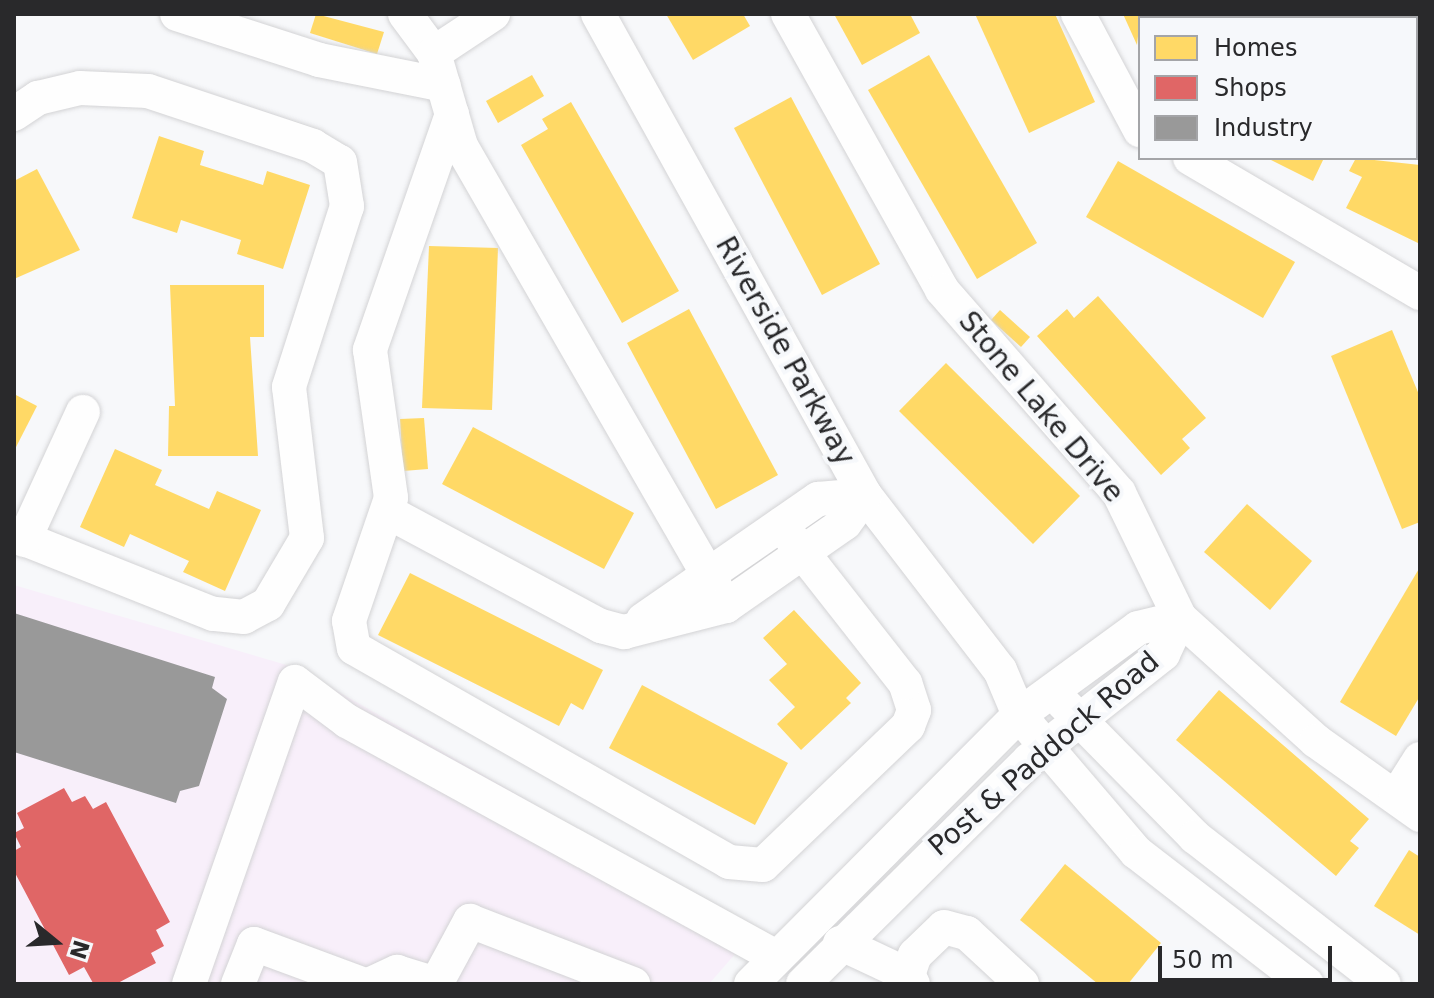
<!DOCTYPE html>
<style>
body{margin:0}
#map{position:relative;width:1434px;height:998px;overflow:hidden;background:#f7f8fa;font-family:"DejaVu Sans",sans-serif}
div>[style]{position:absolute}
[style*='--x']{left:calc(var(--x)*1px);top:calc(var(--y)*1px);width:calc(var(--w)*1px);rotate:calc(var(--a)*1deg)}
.commercial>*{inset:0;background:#f8effa}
.homes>*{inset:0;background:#ffd966}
.shops>*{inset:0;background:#e06666}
.industry>*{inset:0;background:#999}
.roads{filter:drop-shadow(0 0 2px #d3d3d5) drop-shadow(0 0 2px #d3d3d5)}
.minor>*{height:34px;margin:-17px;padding:0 17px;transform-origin:17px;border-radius:17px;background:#fefefe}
span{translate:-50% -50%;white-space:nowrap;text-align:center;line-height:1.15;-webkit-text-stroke:8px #f6f8fb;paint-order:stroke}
.street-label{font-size:28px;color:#29292b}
.frame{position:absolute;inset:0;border:16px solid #29292b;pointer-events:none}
.legend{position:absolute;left:1138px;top:16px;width:280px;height:144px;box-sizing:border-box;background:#f6f8fb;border:2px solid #a4a5a8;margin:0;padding:10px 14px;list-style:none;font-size:24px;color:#29292b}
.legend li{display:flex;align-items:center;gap:16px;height:40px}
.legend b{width:40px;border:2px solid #a4a5a8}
.north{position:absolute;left:16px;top:902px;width:80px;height:80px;-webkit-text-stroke:6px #f6f8fb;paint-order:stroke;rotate:108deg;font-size:22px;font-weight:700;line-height:32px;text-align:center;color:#29292b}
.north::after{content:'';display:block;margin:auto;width:28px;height:36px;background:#29292b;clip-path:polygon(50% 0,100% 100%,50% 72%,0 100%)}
.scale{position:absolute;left:1158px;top:946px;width:174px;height:36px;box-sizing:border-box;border:4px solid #29292b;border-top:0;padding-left:10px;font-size:24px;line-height:28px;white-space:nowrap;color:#29292b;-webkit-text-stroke:6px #f6f8fb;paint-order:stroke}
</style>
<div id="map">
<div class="commercial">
<i style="clip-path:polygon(14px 585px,297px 668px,755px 931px,709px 984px,14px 984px)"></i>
</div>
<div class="homes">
<i style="clip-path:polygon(316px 14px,384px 32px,377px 54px,310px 33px)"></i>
<i style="clip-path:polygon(666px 14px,743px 14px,750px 26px,693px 60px)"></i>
<i style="clip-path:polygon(834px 14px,910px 14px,920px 33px,862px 65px)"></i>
<i style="clip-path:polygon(975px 14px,1055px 14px,1095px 102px,1029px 133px)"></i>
<i style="clip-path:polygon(1123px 14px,1175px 14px,1177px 18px,1140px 18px,1137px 45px)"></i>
<i style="clip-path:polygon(929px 55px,1037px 243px,977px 279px,868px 90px)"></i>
<i style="clip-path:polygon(532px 75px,544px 96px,498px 123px,486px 101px)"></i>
<i style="clip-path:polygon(791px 97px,880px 264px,822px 295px,734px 128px)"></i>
<i style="clip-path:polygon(571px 102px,679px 291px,622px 323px,521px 145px,548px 129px,542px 119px)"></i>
<i style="clip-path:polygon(159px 136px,204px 151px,200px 165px,263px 185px,267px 171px,310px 185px,283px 269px,237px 254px,241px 240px,181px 220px,177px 233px,132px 218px)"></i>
<i style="clip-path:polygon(1267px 158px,1324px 158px,1313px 181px)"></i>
<i style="clip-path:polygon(1356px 158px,1420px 165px,1420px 244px,1346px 208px,1362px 177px,1349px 171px)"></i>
<i style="clip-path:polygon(1118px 161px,1295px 262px,1263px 318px,1086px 217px)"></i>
<i style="clip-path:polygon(37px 169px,80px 250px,14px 279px,14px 181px)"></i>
<i style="clip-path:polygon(429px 246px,498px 248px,492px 410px,422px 408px)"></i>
<i style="clip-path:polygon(170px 285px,264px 285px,264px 337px,250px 337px,258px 456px,168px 456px,169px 406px,175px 406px)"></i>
<i style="clip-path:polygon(1098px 296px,1206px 418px,1182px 439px,1190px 448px,1161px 475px,1037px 336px,1067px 309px,1074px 318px)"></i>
<i style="clip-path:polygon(689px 309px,778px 475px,716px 509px,627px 343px)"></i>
<i style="clip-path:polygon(1000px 310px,1030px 337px,1021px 347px,991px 320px)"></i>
<i style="clip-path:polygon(1392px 330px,1420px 397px,1420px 522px,1402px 529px,1331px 356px)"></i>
<i style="clip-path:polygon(946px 363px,1080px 496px,1033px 544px,899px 411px)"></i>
<i style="clip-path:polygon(14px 394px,37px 406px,14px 451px)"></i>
<i style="clip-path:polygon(424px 418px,428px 469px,403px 471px,400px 419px)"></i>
<i style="clip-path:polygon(473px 427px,634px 513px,604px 569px,442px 484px)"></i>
<i style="clip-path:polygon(115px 449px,162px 470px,155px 485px,209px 509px,217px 491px,261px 510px,225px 591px,183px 572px,189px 561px,130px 534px,124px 547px,80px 527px)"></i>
<i style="clip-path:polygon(1247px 504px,1312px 561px,1270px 610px,1204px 552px)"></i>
<i style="clip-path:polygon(1420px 567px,1420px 696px,1396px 736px,1340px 702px)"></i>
<i style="clip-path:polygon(410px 573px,603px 670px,583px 710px,571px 703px,559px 726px,378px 635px)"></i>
<i style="clip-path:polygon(794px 610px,861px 683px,846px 698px,851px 703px,801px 750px,777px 724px,795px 707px,769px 680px,787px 664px,763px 638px)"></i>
<i style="clip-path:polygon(642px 685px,788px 763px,755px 825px,609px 748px)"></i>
<i style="clip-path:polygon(1219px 690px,1369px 819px,1350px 841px,1359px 848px,1336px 876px,1176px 740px)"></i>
<i style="clip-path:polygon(1409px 850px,1420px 857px,1420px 935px,1374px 906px)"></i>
<i style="clip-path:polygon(1065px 864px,1161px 943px,1128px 984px,1098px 984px,1020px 920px)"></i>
</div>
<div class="shops">
<i style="clip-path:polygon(64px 788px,72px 802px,85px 796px,93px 809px,106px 802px,170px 922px,156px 930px,164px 946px,151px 953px,156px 963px,116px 984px,93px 983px,84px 967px,69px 975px,14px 871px,14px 851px,21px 847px,14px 833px,24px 828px,17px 813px)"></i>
</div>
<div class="industry">
<i style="clip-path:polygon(14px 613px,215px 677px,212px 688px,227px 699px,199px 786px,180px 791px,176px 803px,14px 752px)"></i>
</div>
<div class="roads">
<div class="minor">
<i style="--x:177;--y:14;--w:149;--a:17.9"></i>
<i style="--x:319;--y:60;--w:127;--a:11.3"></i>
<i style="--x:405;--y:14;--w:49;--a:53.4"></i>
<i style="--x:434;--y:53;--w:97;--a:73.8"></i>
<i style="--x:461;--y:146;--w:531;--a:60.05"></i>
<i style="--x:598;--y:14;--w:550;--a:60.97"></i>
<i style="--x:865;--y:495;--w:221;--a:52.4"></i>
<i style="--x:1000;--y:670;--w:49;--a:67.1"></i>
<i style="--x:1019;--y:715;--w:180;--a:49.5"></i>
<i style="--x:1136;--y:852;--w:216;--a:37.7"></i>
<i style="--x:788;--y:14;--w:316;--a:60.8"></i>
<i style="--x:942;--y:290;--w:269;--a:48.9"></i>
<i style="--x:1119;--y:493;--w:139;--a:64"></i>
<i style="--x:1180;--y:618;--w:183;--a:42.1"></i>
<i style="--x:1316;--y:741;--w:128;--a:35.4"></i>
<i style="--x:1078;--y:14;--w:132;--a:61.9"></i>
<i style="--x:434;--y:53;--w:71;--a:-33.5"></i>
<i style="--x:14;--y:114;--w:29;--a:-34"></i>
<i style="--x:38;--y:98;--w:43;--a:-13.4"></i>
<i style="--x:80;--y:88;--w:68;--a:2.5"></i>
<i style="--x:148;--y:91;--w:174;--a:18.4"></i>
<i style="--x:313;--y:146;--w:31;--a:31"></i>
<i style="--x:340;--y:162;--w:45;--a:81"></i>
<i style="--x:347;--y:206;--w:190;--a:107.8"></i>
<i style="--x:289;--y:387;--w:152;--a:83.2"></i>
<i style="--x:307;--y:538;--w:77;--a:120.6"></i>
<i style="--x:268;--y:604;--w:27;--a:152"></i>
<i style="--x:244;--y:617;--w:31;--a:-174"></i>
<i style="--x:213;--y:614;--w:214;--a:-158.3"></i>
<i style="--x:452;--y:114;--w:250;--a:109.2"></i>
<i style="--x:370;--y:350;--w:149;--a:81.9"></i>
<i style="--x:391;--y:498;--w:130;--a:108.9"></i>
<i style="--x:349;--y:621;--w:27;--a:80"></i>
<i style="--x:354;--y:648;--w:432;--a:29.7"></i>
<i style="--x:729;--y:862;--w:34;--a:5"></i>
<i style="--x:763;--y:865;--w:201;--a:-43.8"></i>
<i style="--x:908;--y:726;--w:17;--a:-69"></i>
<i style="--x:914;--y:710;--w:28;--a:-108"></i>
<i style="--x:905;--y:683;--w:201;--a:-128.1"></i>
<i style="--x:1190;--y:158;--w:267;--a:30.4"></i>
<i style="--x:388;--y:512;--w:242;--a:28.2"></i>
<i style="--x:601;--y:626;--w:24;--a:15"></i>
<i style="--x:624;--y:632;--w:105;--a:-14.3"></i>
<i style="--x:726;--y:606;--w:145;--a:-34.9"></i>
<i style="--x:845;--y:523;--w:34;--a:-54"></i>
<i style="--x:24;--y:540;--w:141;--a:-65.3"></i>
<i style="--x:643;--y:620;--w:213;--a:-34.7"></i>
<i style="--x:818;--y:499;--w:47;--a:-4.9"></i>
<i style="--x:1063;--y:703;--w:188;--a:45.4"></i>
<i style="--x:1195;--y:837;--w:239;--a:37.9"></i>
<i style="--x:1396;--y:797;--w:45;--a:-57.7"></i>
<i style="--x:840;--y:943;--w:75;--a:25.2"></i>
<i style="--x:908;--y:975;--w:10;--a:61"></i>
<i style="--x:908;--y:975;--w:21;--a:-71"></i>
<i style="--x:915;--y:955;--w:40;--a:-44"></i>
<i style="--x:944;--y:927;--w:24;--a:15"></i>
<i style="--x:967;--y:933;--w:75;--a:42.8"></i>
<i style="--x:189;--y:984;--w:320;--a:-70.7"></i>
<i style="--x:295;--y:682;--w:65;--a:36.9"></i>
<i style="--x:347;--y:721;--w:488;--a:28.8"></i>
<i style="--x:238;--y:984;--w:43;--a:-68.2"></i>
<i style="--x:254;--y:944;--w:115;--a:20.3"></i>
<i style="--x:371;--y:984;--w:29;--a:-25"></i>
<i style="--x:397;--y:972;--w:41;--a:17.1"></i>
<i style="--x:436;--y:984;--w:72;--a:-61.6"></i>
<i style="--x:470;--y:921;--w:175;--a:21.1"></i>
<i style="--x:751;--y:984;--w:380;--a:-45.1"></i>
<i style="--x:1019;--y:715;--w:147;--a:-36.2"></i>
<i style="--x:1138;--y:628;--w:43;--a:-13.4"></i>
<i style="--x:803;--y:984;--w:318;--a:-44.7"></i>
<i style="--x:1029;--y:760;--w:171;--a:-38.3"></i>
<i style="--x:1163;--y:654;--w:40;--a:-65"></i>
</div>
</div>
<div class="street-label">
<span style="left:785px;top:351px;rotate:61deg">Riverside Parkway</span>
<span style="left:1041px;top:407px;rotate:50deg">Stone Lake Drive</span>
<span style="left:1044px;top:754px;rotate:-41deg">Post &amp; Paddock Road</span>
</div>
<div class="frame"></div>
<ul class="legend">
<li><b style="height:22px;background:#ffd966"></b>Homes</li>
<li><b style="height:22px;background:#e06666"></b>Shops</li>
<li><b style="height:22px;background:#999"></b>Industry</li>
</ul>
<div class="north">N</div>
<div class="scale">50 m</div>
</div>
